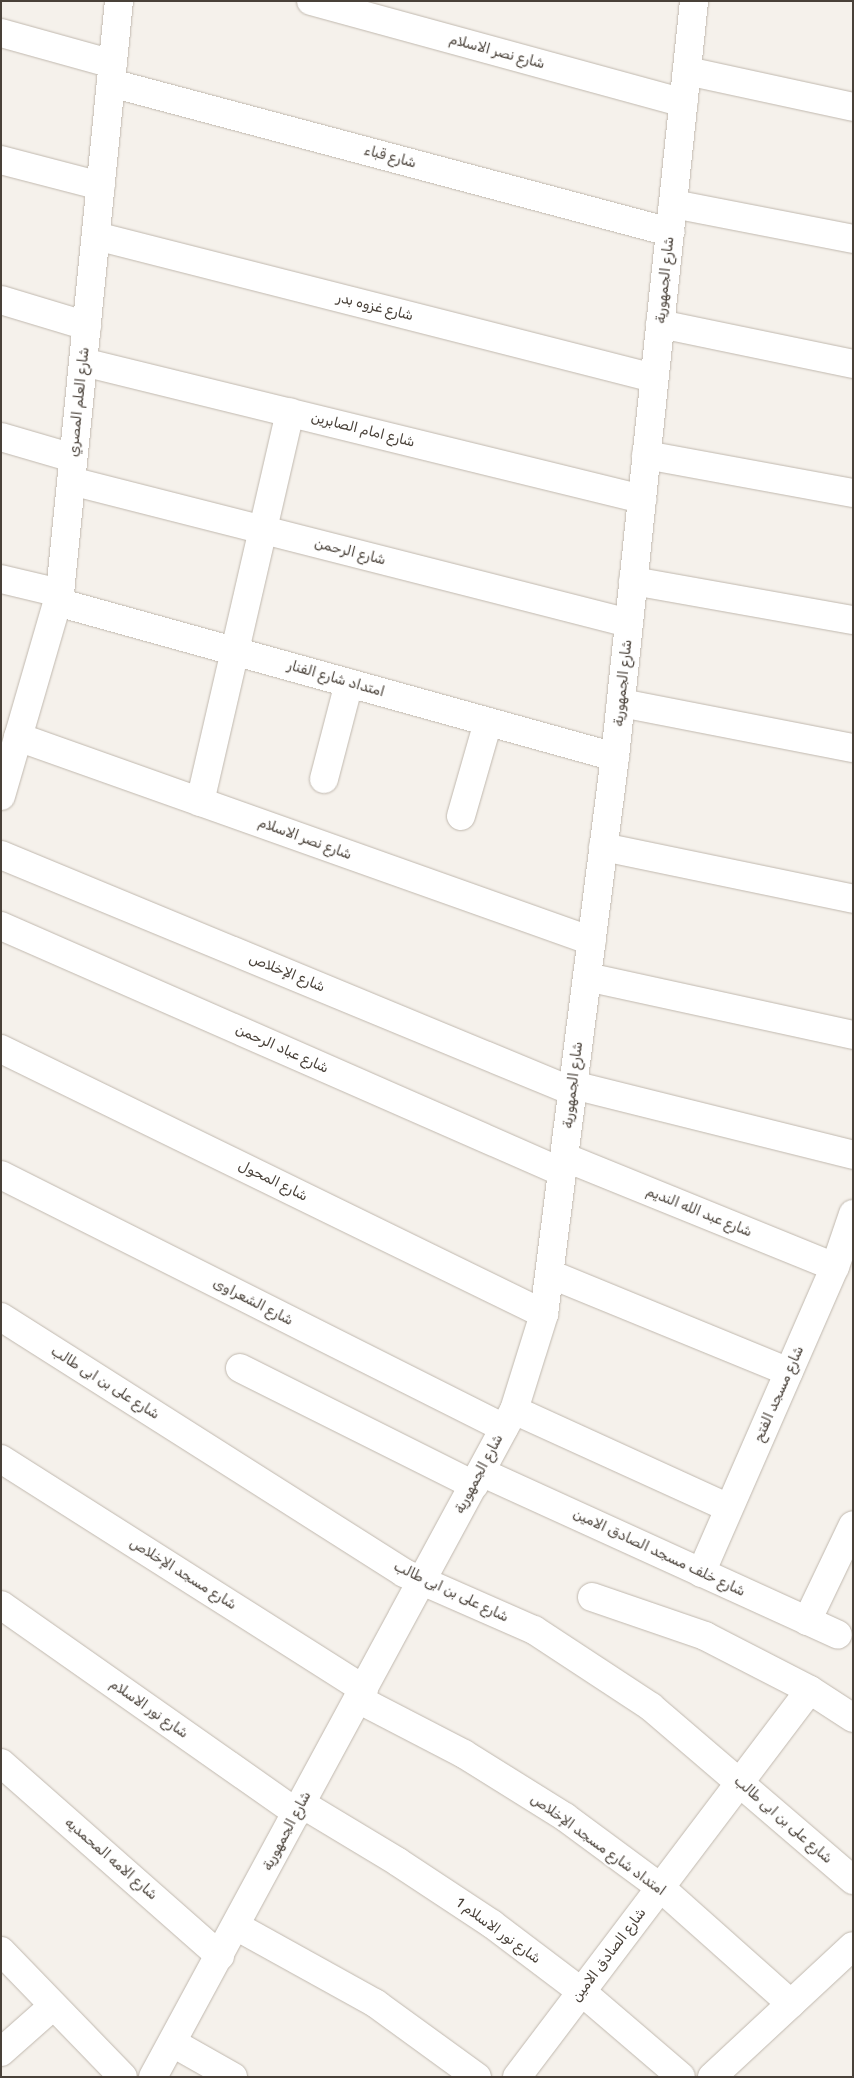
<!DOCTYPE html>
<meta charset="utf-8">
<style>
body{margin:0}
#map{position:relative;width:854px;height:2078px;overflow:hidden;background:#f5f1eb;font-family:Rubik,Vazirmatn,sans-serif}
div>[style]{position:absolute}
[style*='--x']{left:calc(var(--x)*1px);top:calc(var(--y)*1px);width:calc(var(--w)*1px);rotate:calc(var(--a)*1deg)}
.roads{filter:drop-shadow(0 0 1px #c0b8ae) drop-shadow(0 0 1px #c0b8ae)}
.street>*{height:28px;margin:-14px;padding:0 14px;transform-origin:14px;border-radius:14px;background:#fff}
span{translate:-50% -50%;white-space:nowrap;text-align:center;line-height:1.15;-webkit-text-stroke:4.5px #fff;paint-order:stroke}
.street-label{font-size:14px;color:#494139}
.frame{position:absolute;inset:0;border:2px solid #494139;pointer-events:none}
</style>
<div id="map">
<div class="roads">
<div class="street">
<i style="--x:311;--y:1;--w:386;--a:15.3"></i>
<i style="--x:1;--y:33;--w:116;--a:15.5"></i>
<i style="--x:687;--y:71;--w:170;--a:12.2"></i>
<i style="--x:111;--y:83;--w:579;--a:14.93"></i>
<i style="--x:1;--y:160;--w:103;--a:14.6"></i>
<i style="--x:673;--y:204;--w:183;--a:11"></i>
<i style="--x:96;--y:236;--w:576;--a:14.28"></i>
<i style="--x:1;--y:300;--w:90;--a:16.8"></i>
<i style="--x:660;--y:324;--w:197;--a:11.7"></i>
<i style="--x:83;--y:362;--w:576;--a:13.77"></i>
<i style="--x:1;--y:437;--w:75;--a:16.3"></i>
<i style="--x:646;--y:455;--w:210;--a:10.4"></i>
<i style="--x:71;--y:481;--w:576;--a:14.28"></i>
<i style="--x:1;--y:579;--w:61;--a:13.3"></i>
<i style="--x:633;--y:581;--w:223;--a:10.1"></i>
<i style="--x:57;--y:602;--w:579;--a:15.52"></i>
<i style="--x:621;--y:703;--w:236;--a:11"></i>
<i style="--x:18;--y:737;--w:609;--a:19.57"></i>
<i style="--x:324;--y:779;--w:99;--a:-75.4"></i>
<i style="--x:1;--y:796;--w:211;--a:-73.8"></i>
<i style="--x:60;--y:593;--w:595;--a:-84.31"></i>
<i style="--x:200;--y:802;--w:400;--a:-77"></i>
<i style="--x:461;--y:816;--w:98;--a:-74"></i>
<i style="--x:603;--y:847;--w:255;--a:11.7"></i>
<i style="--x:1;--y:855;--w:618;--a:22.46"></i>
<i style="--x:1;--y:926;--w:613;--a:23.68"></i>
<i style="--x:587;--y:977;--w:272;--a:12.3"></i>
<i style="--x:1;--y:1049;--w:604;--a:26.01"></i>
<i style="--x:573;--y:1085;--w:289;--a:14"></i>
<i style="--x:564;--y:1157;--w:292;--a:22.1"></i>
<i style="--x:1;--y:1175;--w:563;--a:26.7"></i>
<i style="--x:550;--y:1274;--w:258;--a:22.3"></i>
<i style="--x:1;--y:1317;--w:477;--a:32.4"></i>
<i style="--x:404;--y:1573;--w:142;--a:23.7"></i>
<i style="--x:534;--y:1630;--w:140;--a:33.3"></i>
<i style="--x:651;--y:1707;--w:266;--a:40.6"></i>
<i style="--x:240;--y:1368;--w:262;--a:26.6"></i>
<i style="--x:514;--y:1410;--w:236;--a:24.5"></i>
<i style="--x:1;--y:1459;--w:430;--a:32.4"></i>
<i style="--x:481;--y:1472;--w:392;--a:24.5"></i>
<i style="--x:701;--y:1573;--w:334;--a:-66.4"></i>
<i style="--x:835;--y:1267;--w:56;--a:-71.2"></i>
<i style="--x:592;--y:1597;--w:120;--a:19"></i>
<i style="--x:705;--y:1636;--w:118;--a:27.2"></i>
<i style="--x:810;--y:1690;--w:51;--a:33.1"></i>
<i style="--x:1;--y:1605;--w:362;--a:35.1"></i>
<i style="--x:807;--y:1621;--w:106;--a:-64.4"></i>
<i style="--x:358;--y:1699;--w:119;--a:27.4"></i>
<i style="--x:464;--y:1754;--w:119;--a:32"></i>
<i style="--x:565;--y:1817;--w:119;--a:36.5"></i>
<i style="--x:661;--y:1888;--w:174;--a:41.7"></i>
<i style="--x:1;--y:1763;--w:292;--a:41.4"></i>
<i style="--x:302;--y:1804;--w:112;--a:31.1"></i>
<i style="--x:398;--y:1862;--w:113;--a:33.4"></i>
<i style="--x:492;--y:1924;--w:113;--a:37.1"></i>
<i style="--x:582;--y:1992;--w:130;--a:40.6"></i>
<i style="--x:236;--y:1926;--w:159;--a:29"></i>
<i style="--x:375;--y:2003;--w:126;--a:36"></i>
<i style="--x:1;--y:1951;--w:175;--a:45.9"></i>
<i style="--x:173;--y:2043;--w:69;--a:29.5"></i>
<i style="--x:1;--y:2052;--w:69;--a:-41.5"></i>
<i style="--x:153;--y:2077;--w:758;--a:-61.58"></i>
<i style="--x:514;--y:1410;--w:101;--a:-72.6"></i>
<i style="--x:544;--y:1314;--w:562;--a:-82.74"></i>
<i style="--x:615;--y:757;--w:760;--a:-84.03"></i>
<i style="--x:517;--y:2077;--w:485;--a:-52.9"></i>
<i style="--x:712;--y:2077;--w:192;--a:-42.9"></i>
</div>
</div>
<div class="street-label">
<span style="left:497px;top:52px;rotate:15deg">شارع نصر الاسلام</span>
<span style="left:390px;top:157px;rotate:15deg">شارع قباء</span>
<span style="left:665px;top:280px;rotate:-84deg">شارع الجمهورية</span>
<span style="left:375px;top:307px;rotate:14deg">شارع غزوه بدر</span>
<span style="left:79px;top:402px;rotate:-84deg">شارع العلم المصري</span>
<span style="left:363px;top:430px;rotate:14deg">شارع امام الصابرين</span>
<span style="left:350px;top:552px;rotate:14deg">شارع الرحمن</span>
<span style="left:336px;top:679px;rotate:16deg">امتداد شارع الفنار</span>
<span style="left:623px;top:683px;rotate:-84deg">شارع الجمهورية</span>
<span style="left:305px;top:839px;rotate:20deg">شارع نصر الاسلام</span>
<span style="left:287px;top:973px;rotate:22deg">شارع الإخلاص</span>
<span style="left:282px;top:1049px;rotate:24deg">شارع عباد الرحمن</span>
<span style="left:573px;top:1085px;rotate:-83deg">شارع الجمهورية</span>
<span style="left:273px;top:1181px;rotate:26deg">شارع المحول</span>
<span style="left:699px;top:1212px;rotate:22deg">شارع عبد الله النديم</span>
<span style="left:253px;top:1302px;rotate:27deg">شارع الشعراوى</span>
<span style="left:105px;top:1383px;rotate:32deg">شارع على بن ابى طالب</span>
<span style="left:779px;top:1394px;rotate:-66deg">شارع مسجد الفتح</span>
<span style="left:479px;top:1474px;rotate:-62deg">شارع الجمهورية</span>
<span style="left:659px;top:1553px;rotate:25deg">شارع خلف مسجد الصادق الامين</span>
<span style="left:183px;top:1574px;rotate:32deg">شارع مسجد الإخلاص</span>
<span style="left:451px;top:1592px;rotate:25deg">شارع على بن ابى طالب</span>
<span style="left:149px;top:1709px;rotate:35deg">شارع نور الاسلام</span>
<span style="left:783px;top:1820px;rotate:41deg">شارع على بن ابى طالب</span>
<span style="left:287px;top:1831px;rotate:-62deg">شارع الجمهورية</span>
<span style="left:598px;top:1845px;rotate:36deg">امتداد شارع مسجد الإخلاص</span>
<span style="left:111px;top:1859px;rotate:41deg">شارع الامه المحمديه</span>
<span style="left:498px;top:1931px;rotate:36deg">شارع نور الاسلام 1</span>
<span style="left:609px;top:1955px;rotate:-53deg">شارع الصادق الامين</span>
</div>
<div class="frame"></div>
</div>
